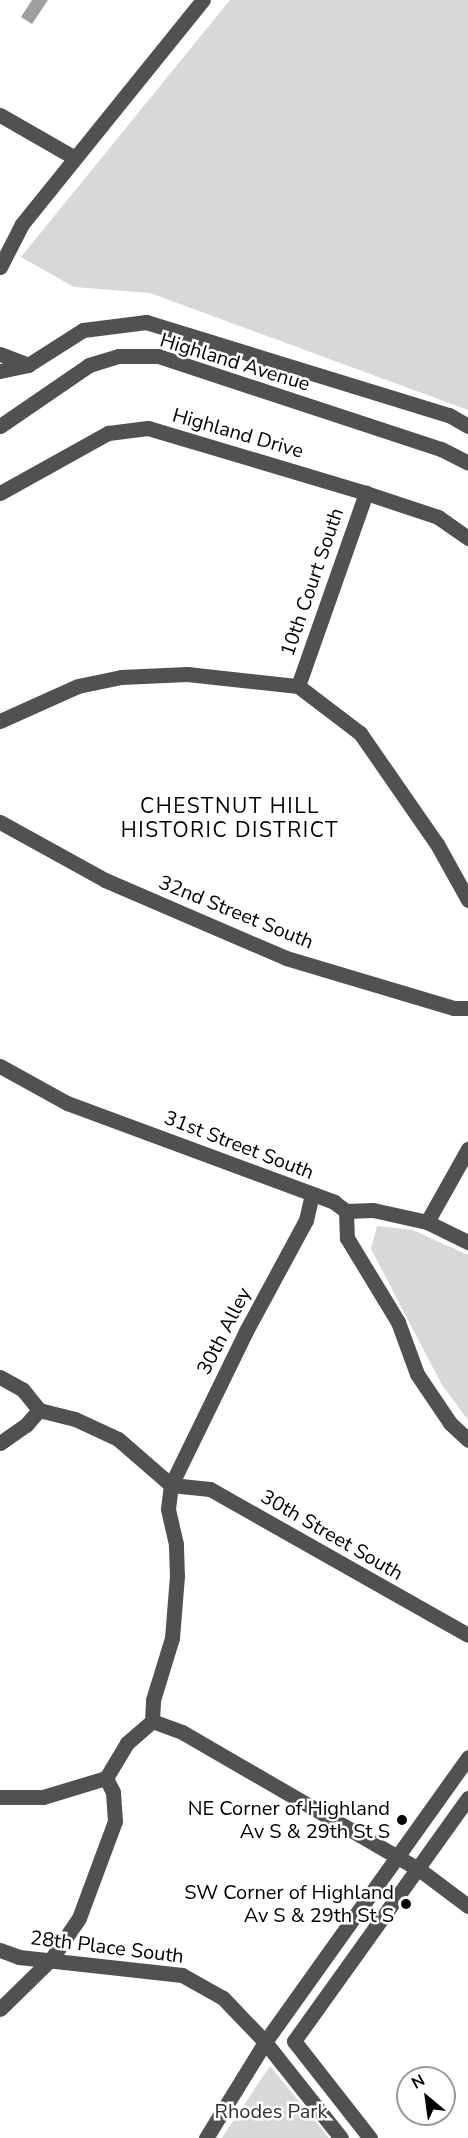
<!DOCTYPE html>
<style>
body{margin:0}
#map{position:relative;width:468px;height:2138px;overflow:hidden;background:#fff;font-family:"Nunito Sans",sans-serif}
div>[style]{position:absolute}
[style*='--x']{left:calc(var(--x)*1px);top:calc(var(--y)*1px);width:calc(var(--w)*1px);rotate:calc(var(--a)*1deg)}
.green>*{inset:0;background:#d8d8d8}
.water>*{inset:0;background:#9f9f9f}
.minor>*{height:15px;margin:-7.5px;padding:0 7.5px;transform-origin:7.5px;border-radius:7.5px;background:#515151}
.dots>*{width:16px;height:16px;translate:-50% -50%;box-sizing:border-box;border:3px solid #fff;border-radius:50%}
span{translate:-50% -50%;white-space:nowrap;text-align:center;line-height:1.15;-webkit-text-stroke:5px #fff;paint-order:stroke}
.street-label{font-size:20px;color:#000}
.poi-label{font-size:20px;color:#000}
.right{translate:-100% -50%;text-align:right}
.park-label{font-size:20px;color:#2f2f2f}
.neighbourhood-label{font-size:21px;color:#000;letter-spacing:1.5px}
.north{position:absolute;left:396px;top:2066px;width:60px;height:60px;box-sizing:border-box;background:#fff;border:2px solid #999;border-radius:50%;rotate:331deg;font-size:16px;font-weight:700;line-height:24px;text-align:center;color:#000}
.north::after{content:'';display:block;margin:auto;width:21px;height:27px;background:#000;clip-path:polygon(50% 0,100% 100%,50% 72%,0 100%)}
</style>
<div id="map">
<div class="green">
<i style="clip-path:polygon(230px 0,468px 0,468px 410px,150px 293px,74px 287px,21px 257px)"></i>
<i style="clip-path:polygon(377px 1226px,413px 1230px,468px 1255px,468px 1420px,442px 1385px,371px 1249px)"></i>
<i style="clip-path:polygon(270px 2066px,329px 2138px,222px 2138px)"></i>
</div>
<div class="water">
<i style="clip-path:polygon(32px 0,48px 0,32px 24px,21px 17px)"></i>
</div>
<div class="minor">
<i style="--x:0;--y:115;--w:86;--a:29.8"></i>
<i style="--x:0;--y:267;--w:48;--a:-62.9"></i>
<i style="--x:22;--y:224;--w:288;--a:-51.1"></i>
<i style="--x:0;--y:354;--w:30;--a:21"></i>
<i style="--x:28;--y:365;--w:65;--a:-32.5"></i>
<i style="--x:83;--y:330;--w:64;--a:-7.2"></i>
<i style="--x:146;--y:322;--w:317;--a:17.1"></i>
<i style="--x:449;--y:415;--w:22;--a:30"></i>
<i style="--x:0;--y:371;--w:29;--a:-12"></i>
<i style="--x:0;--y:426;--w:108;--a:-34.4"></i>
<i style="--x:89;--y:365;--w:31;--a:-17"></i>
<i style="--x:119;--y:356;--w:39;--a:0"></i>
<i style="--x:158;--y:356;--w:298;--a:18.2"></i>
<i style="--x:441;--y:449;--w:30;--a:27"></i>
<i style="--x:0;--y:493;--w:124;--a:-29.1"></i>
<i style="--x:108;--y:433;--w:40;--a:-7.1"></i>
<i style="--x:148;--y:428;--w:227;--a:16.6"></i>
<i style="--x:366;--y:493;--w:76;--a:18.4"></i>
<i style="--x:438;--y:517;--w:37;--a:35"></i>
<i style="--x:298;--y:686;--w:205;--a:-70.6"></i>
<i style="--x:0;--y:721;--w:85;--a:-24.2"></i>
<i style="--x:78;--y:686;--w:44;--a:-11.8"></i>
<i style="--x:121;--y:677;--w:66;--a:-2.6"></i>
<i style="--x:187;--y:674;--w:112;--a:6.2"></i>
<i style="--x:298;--y:686;--w:78;--a:37.2"></i>
<i style="--x:360;--y:733;--w:135;--a:55.3"></i>
<i style="--x:437;--y:844;--w:64;--a:61"></i>
<i style="--x:0;--y:822;--w:120;--a:28.9"></i>
<i style="--x:105;--y:880;--w:197;--a:23.3"></i>
<i style="--x:286;--y:958;--w:175;--a:16.6"></i>
<i style="--x:454;--y:1008;--w:14;--a:0"></i>
<i style="--x:0;--y:1066;--w:77;--a:28.9"></i>
<i style="--x:67;--y:1103;--w:285;--a:20.3"></i>
<i style="--x:334;--y:1202;--w:15;--a:37"></i>
<i style="--x:346;--y:1211;--w:27;--a:-2"></i>
<i style="--x:373;--y:1210;--w:55;--a:12.5"></i>
<i style="--x:427;--y:1222;--w:46;--a:26"></i>
<i style="--x:346;--y:1211;--w:27;--a:88"></i>
<i style="--x:347;--y:1238;--w:98;--a:58.7"></i>
<i style="--x:398;--y:1322;--w:55;--a:69.9"></i>
<i style="--x:417;--y:1374;--w:59;--a:56"></i>
<i style="--x:450;--y:1423;--w:25;--a:43"></i>
<i style="--x:427;--y:1222;--w:84;--a:-60.7"></i>
<i style="--x:0;--y:1377;--w:26;--a:29"></i>
<i style="--x:23;--y:1390;--w:26;--a:51"></i>
<i style="--x:0;--y:1443;--w:32;--a:-35"></i>
<i style="--x:26;--y:1425;--w:20;--a:-49"></i>
<i style="--x:39;--y:1410;--w:37;--a:14"></i>
<i style="--x:75;--y:1419;--w:47;--a:24.9"></i>
<i style="--x:118;--y:1439;--w:70;--a:41"></i>
<i style="--x:171;--y:1485;--w:39;--a:6"></i>
<i style="--x:210;--y:1489;--w:296;--a:29.5"></i>
<i style="--x:152;--y:1721;--w:21;--a:-87"></i>
<i style="--x:153;--y:1700;--w:65;--a:-73"></i>
<i style="--x:172;--y:1638;--w:62;--a:-85.4"></i>
<i style="--x:177;--y:1576;--w:32;--a:-92"></i>
<i style="--x:176;--y:1544;--w:36;--a:-103"></i>
<i style="--x:168;--y:1509;--w:24;--a:-83"></i>
<i style="--x:171;--y:1485;--w:171;--a:-64"></i>
<i style="--x:246;--y:1331;--w:126;--a:-61.6"></i>
<i style="--x:306;--y:1220;--w:26;--a:-77"></i>
<i style="--x:152;--y:1721;--w:32;--a:20"></i>
<i style="--x:182;--y:1732;--w:275;--a:30.1"></i>
<i style="--x:420;--y:1870;--w:60;--a:36.9"></i>
<i style="--x:106;--y:1778;--w:41;--a:-59"></i>
<i style="--x:127;--y:1743;--w:33;--a:-41"></i>
<i style="--x:0;--y:1797;--w:43;--a:0"></i>
<i style="--x:43;--y:1797;--w:66;--a:-16.8"></i>
<i style="--x:0;--y:1950;--w:20;--a:20"></i>
<i style="--x:19;--y:1957;--w:164;--a:6.3"></i>
<i style="--x:182;--y:1975;--w:47;--a:29.3"></i>
<i style="--x:223;--y:1998;--w:61;--a:46.3"></i>
<i style="--x:265;--y:2042;--w:122;--a:51.6"></i>
<i style="--x:0;--y:2009;--w:73;--a:-44.4"></i>
<i style="--x:52;--y:1958;--w:48;--a:-56"></i>
<i style="--x:79;--y:1918;--w:103;--a:-69.6"></i>
<i style="--x:115;--y:1821;--w:29;--a:-94"></i>
<i style="--x:113;--y:1792;--w:16;--a:-117"></i>
<i style="--x:294;--y:2041;--w:299;--a:-54.4"></i>
<i style="--x:294;--y:2041;--w:123;--a:51.9"></i>
<i style="--x:206;--y:2138;--w:113;--a:-58.4"></i>
<i style="--x:265;--y:2042;--w:350;--a:-54.5"></i>
</div>
<div class="dots">
<i style="left:402px;top:1820px;background:#000"></i>
<i style="left:406px;top:1904px;background:#000"></i>
</div>
<div class="street-label">
<span style="left:235px;top:362px;rotate:17deg">Highland Avenue</span>
<span style="left:238px;top:433px;rotate:16deg">Highland Drive</span>
<span style="left:312px;top:582px;rotate:-71deg">10th Court South</span>
<span style="left:236px;top:912px;rotate:22deg">32nd Street South</span>
<span style="left:239px;top:1145px;rotate:21deg">31st Street South</span>
<span style="left:224px;top:1331px;rotate:-63deg">30th Alley</span>
<span style="left:332px;top:1535px;rotate:30deg">30th Street South</span>
<span style="left:107px;top:1947px;rotate:7deg">28th Place South</span>
</div>
<div class="poi-label">
<span class="right" style="left:390px;top:1820px">NE Corner of Highland<br>Av S &amp; 29th St S</span>
<span class="right" style="left:394px;top:1904px">SW Corner of Highland<br>Av S &amp; 29th St S</span>
</div>
<div class="park-label">
<span style="left:271px;top:2111px">Rhodes Park</span>
</div>
<div class="neighbourhood-label">
<span style="left:230px;top:818px">CHESTNUT HILL<br>HISTORIC DISTRICT</span>
</div>
<div class="north">N</div>
</div>
